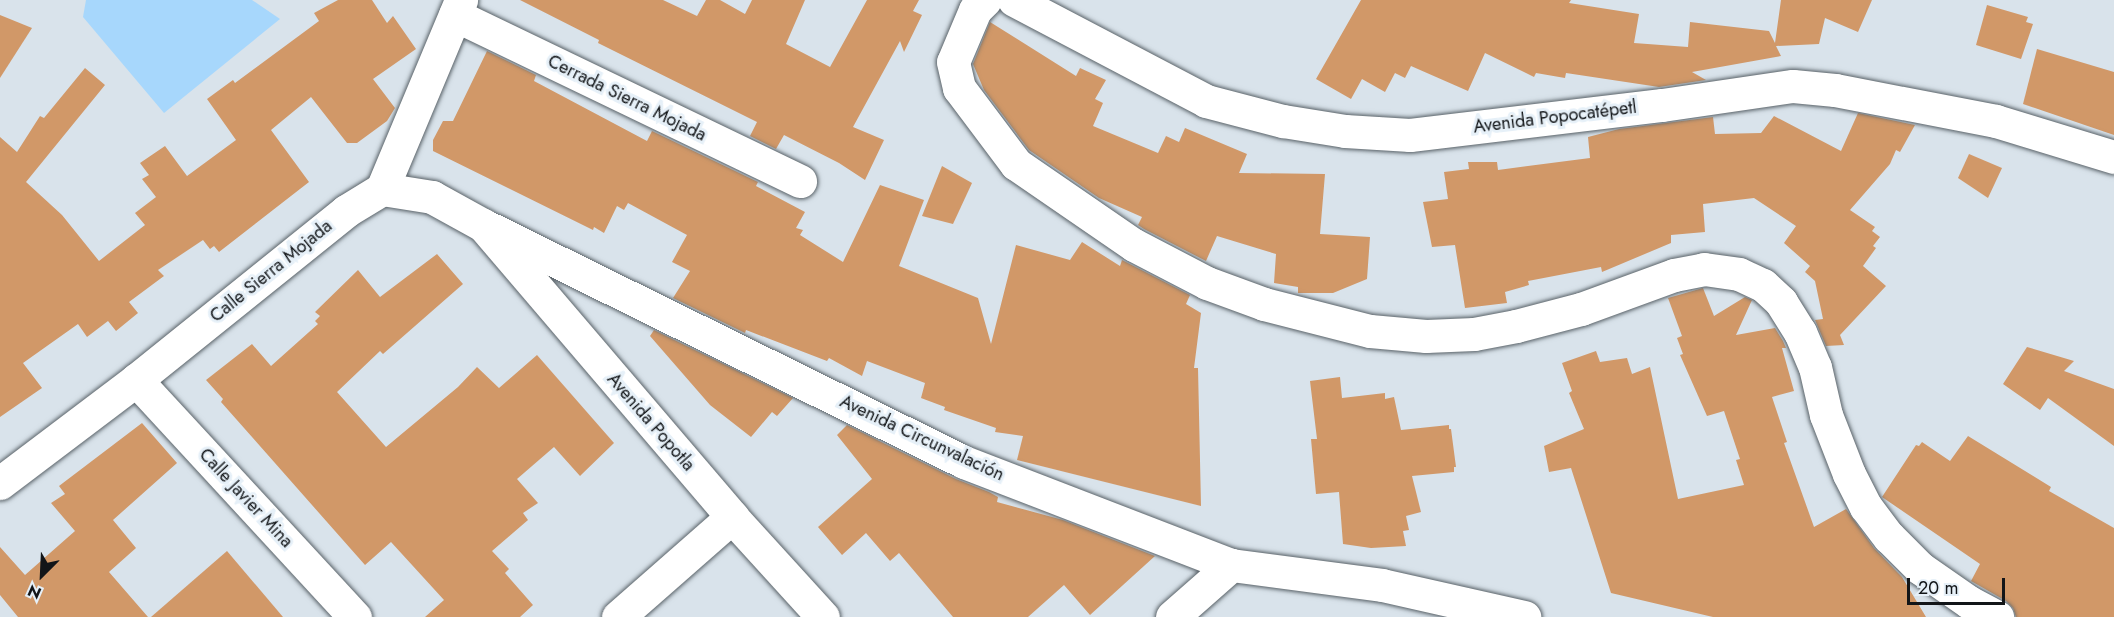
<!DOCTYPE html>
<meta charset="utf-8">
<style>
body{margin:0}
#map{position:relative;width:2114px;height:617px;overflow:hidden;background:#d9e3eb;font-family:Jost,sans-serif}
div>[style]{position:absolute}
[style*='--x']{left:calc(var(--x)*1px);top:calc(var(--y)*1px);width:calc(var(--w)*1px);rotate:calc(var(--a)*1deg)}
.green>*{inset:0;background:#a7d7fc}
.building>*{inset:0;background:#d19868}
.roads{filter:drop-shadow(0 0 2px #596268) drop-shadow(0 0 2px #596268)}
.street>*{height:33px;margin:-16.5px;padding:0 16.5px;transform-origin:16.5px;border-radius:16.5px;background:#fff}
.secondary>*{height:33px;margin:-16.5px;padding:0 16.5px;transform-origin:16.5px;border-radius:16.5px;background:#fff}
span{translate:-50% -50%;white-space:nowrap;text-align:center;line-height:1.15;-webkit-text-stroke:6px #e6f0f8;paint-order:stroke}
.street-label{font-size:18px;color:#121518}
.north{position:absolute;left:12px;top:545px;width:60px;height:60px;-webkit-text-stroke:4px #e6f0f8;paint-order:stroke;rotate:204deg;font-size:16px;font-weight:700;line-height:24px;text-align:center;color:#121518}
.north::after{content:'';display:block;margin:auto;width:21px;height:27px;background:#121518;clip-path:polygon(50% 0,100% 100%,50% 72%,0 100%)}
.scale{position:absolute;left:1907px;top:578px;width:98px;height:27px;box-sizing:border-box;border:3px solid #121518;border-top:0;padding-left:8px;font-size:18px;line-height:21px;white-space:nowrap;color:#121518;-webkit-text-stroke:4px #e6f0f8;paint-order:stroke}
</style>
<div id="map">
<div class="green">
<i style="clip-path:polygon(86px 0,252px 0,280px 19px,164px 113px,83px 17px)"></i>
</div>
<div class="building">
<i style="clip-path:polygon(338px 0,372px 0,387px 23px,393px 16px,416px 49px,373px 79px,395px 108px,387px 121px,357px 143px,347px 143px,311px 97px,271px 130px,309px 182px,219px 252px,214px 246px,210px 249px,203px 240px,158px 270px,164px 276px,129px 302px,138px 313px,116px 331px,108px 321px,87px 337px,78px 324px,23px 363px,42px 388px,0 417px,0 137px,17px 152px,40px 116px,44px 118px,85px 68px,105px 85px,26px 182px,62px 215px,99px 261px,145px 225px,135px 213px,156px 197px,142px 179px,149px 175px,140px 163px,165px 146px,187px 176px,236px 140px,207px 99px,233px 80px,235px 83px,319px 21px,314px 13px)"></i>
<i style="clip-path:polygon(520px 0,663px 0,697px 16px,706px 0,720px 0,745px 14px,752px 0,805px 0,786px 44px,830px 67px,867px 0,919px 0,913px 11px,922px 15px,904px 52px,900px 41px,853px 127px,884px 140px,865px 180px,839px 163px,784px 135px,776px 149px,750px 136px,757px 122px,598px 43px,599px 40px)"></i>
<i style="clip-path:polygon(1361px 0,1571px 0,1569px 3px,1639px 14px,1634px 43px,1688px 47px,1690px 22px,1769px 31px,1775px 43px,1781px 0,1872px 0,1858px 32px,1825px 18px,1819px 44px,1776px 46px,1781px 56px,1692px 72px,1706px 80px,1659px 87px,1566px 73px,1565px 78px,1536px 73px,1534px 77px,1485px 53px,1468px 91px,1411px 66px,1405px 78px,1395px 73px,1385px 92px,1362px 79px,1351px 99px,1316px 79px)"></i>
<i style="clip-path:polygon(1987px 5px,2028px 17px,2026px 22px,2033px 24px,2021px 59px,1976px 45px)"></i>
<i style="clip-path:polygon(0 15px,32px 28px,0 78px)"></i>
<i style="clip-path:polygon(990px 22px,1076px 76px,1080px 68px,1106px 80px,1095px 99px,1103px 103px,1093px 126px,1158px 153px,1166px 136px,1179px 142px,1185px 128px,1247px 154px,1239px 173px,1325px 174px,1320px 234px,1370px 237px,1367px 279px,1333px 293px,1298px 293px,1298px 287px,1274px 283px,1276px 254px,1217px 236px,1206px 261px,1144px 229px,1138px 225px,1142px 217px,1099px 198px,1029px 150px,984px 90px,973px 64px)"></i>
<i style="clip-path:polygon(2037px 49px,2114px 72px,2114px 135px,2023px 104px)"></i>
<i style="clip-path:polygon(487px 51px,536px 75px,534px 81px,647px 141px,652px 131px,758px 182px,756px 186px,805px 212px,796px 228px,803px 230px,800px 235px,843px 262px,880px 185px,924px 200px,899px 266px,978px 298px,991px 344px,1016px 245px,1070px 260px,1082px 242px,1120px 266px,1122px 260px,1190px 295px,1186px 304px,1201px 313px,1194px 368px,1198px 368px,1201px 506px,1017px 460px,1023px 436px,995px 432px,996px 428px,944px 410px,945px 407px,921px 398px,925px 383px,867px 361px,862px 376px,829px 358px,827px 361px,746px 330px,745px 333px,673px 298px,690px 271px,672px 262px,687px 235px,628px 203px,624px 210px,617px 206px,604px 233px,594px 227px,593px 230px,433px 151px,433px 140px,443px 121px,453px 121px)"></i>
<i style="clip-path:polygon(1858px 113px,1915px 125px,1900px 152px,1896px 150px,1890px 164px,1850px 210px,1875px 227px,1872px 231px,1880px 237px,1873px 246px,1876px 248px,1863px 266px,1886px 286px,1840px 335px,1844px 345px,1826px 346px,1815px 320px,1823px 319px,1815px 281px,1805px 272px,1810px 266px,1784px 243px,1796px 226px,1754px 198px,1703px 204px,1705px 232px,1671px 235px,1671px 243px,1602px 272px,1601px 267px,1528px 281px,1529px 285px,1505px 292px,1507px 303px,1465px 308px,1455px 245px,1432px 247px,1423px 202px,1448px 199px,1444px 172px,1469px 169px,1468px 162px,1497px 162px,1498px 170px,1590px 158px,1588px 137px,1619px 129px,1713px 117px,1715px 134px,1761px 133px,1774px 116px,1841px 151px)"></i>
<i style="clip-path:polygon(1969px 154px,2002px 168px,1988px 198px,1958px 178px)"></i>
<i style="clip-path:polygon(942px 166px,972px 183px,953px 224px,922px 216px)"></i>
<i style="clip-path:polygon(437px 254px,463px 284px,383px 354px,380px 351px,337px 392px,386px 447px,458px 387px,477px 367px,499px 388px,537px 355px,614px 443px,580px 476px,554px 447px,517px 479px,538px 503px,523px 513px,528px 520px,492px 551px,509px 569px,505px 573px,533px 605px,520px 617px,425px 617px,444px 600px,391px 542px,365px 565px,221px 402px,223px 399px,206px 380px,252px 344px,271px 366px,318px 324px,315px 321px,320px 316px,315px 312px,358px 270px,380px 297px)"></i>
<i style="clip-path:polygon(1703px 288px,1714px 316px,1745px 297px,1752px 300px,1736px 335px,1775px 328px,1783px 341px,1786px 348px,1782px 348px,1794px 391px,1772px 397px,1787px 442px,1784px 443px,1814px 527px,1846px 509px,1874px 548px,1902px 577px,1926px 617px,1713px 617px,1611px 593px,1571px 468px,1549px 472px,1544px 446px,1584px 429px,1569px 393px,1572px 391px,1562px 363px,1596px 351px,1600px 362px,1627px 358px,1632px 374px,1650px 367px,1678px 499px,1744px 485px,1736px 460px,1740px 459px,1724px 411px,1707px 416px,1680px 355px,1683px 354px,1677px 338px,1682px 336px,1668px 298px)"></i>
<i style="clip-path:polygon(654px 330px,793px 398px,777px 416px,772px 412px,751px 437px,710px 405px,650px 336px)"></i>
<i style="clip-path:polygon(2027px 347px,2074px 361px,2064px 371px,2114px 389px,2114px 446px,2048px 398px,2040px 410px,2003px 384px)"></i>
<i style="clip-path:polygon(1340px 377px,1342px 398px,1385px 393px,1385px 399px,1394px 397px,1401px 430px,1449px 425px,1449px 429px,1451px 429px,1456px 467px,1454px 467px,1454px 472px,1412px 476px,1421px 512px,1406px 516px,1409px 530px,1403px 531px,1406px 546px,1371px 548px,1343px 544px,1339px 492px,1316px 494px,1311px 439px,1317px 439px,1310px 381px)"></i>
<i style="clip-path:polygon(142px 423px,177px 463px,113px 520px,136px 548px,109px 572px,148px 617px,18px 617px,0 595px,0 547px,25px 575px,75px 531px,51px 503px,65px 494px,59px 486px)"></i>
<i style="clip-path:polygon(847px 425px,956px 479px,989px 492px,998px 497px,997px 502px,1063px 520px,1155px 556px,1090px 615px,1064px 585px,1028px 617px,953px 617px,899px 553px,890px 561px,866px 533px,842px 555px,818px 527px,872px 479px,837px 435px)"></i>
<i style="clip-path:polygon(1968px 436px,2051px 487px,2049px 491px,2114px 528px,2114px 617px,2016px 617px,2013px 608px,2006px 601px,1971px 581px,1980px 564px,1882px 497px,1916px 445px,1919px 446px,1922px 442px,1950px 461px)"></i>
<i style="clip-path:polygon(227px 551px,283px 617px,151px 617px)"></i>
</div>
<div class="roads">
<div class="street">
<i style="--x:1014;--y:0;--w:217;--a:27.7"></i>
<i style="--x:1206;--y:101;--w:80;--a:14.6"></i>
<i style="--x:1283;--y:121;--w:63;--a:9.2"></i>
<i style="--x:1345;--y:131;--w:65;--a:3.5"></i>
<i style="--x:1410;--y:135;--w:254;--a:-6.8"></i>
<i style="--x:1662;--y:105;--w:132;--a:-8.3"></i>
<i style="--x:1793;--y:86;--w:42;--a:5.4"></i>
<i style="--x:1835;--y:90;--w:164;--a:10.9"></i>
<i style="--x:1996;--y:121;--w:123;--a:17"></i>
<i style="--x:455;--y:15;--w:383;--a:25.7"></i>
<i style="--x:382;--y:189;--w:205;--a:-67.3"></i>
<i style="--x:483;--y:225;--w:536;--a:26.23"></i>
<i style="--x:964;--y:462;--w:286;--a:21.1"></i>
<i style="--x:1231;--y:565;--w:152;--a:7.5"></i>
<i style="--x:1382;--y:585;--w:146;--a:12.7"></i>
<i style="--x:136;--y:380;--w:323;--a:47.3"></i>
<i style="--x:618;--y:617;--w:152;--a:-41.3"></i>
<i style="--x:1172;--y:617;--w:79;--a:-41.4"></i>
</div>
<div class="secondary">
<i style="--x:985;--y:0;--w:14;--a:135"></i>
<i style="--x:975;--y:10;--w:56;--a:112.9"></i>
<i style="--x:953;--y:62;--w:27;--a:77"></i>
<i style="--x:959;--y:88;--w:95;--a:53.1"></i>
<i style="--x:1016;--y:164;--w:143;--a:34.5"></i>
<i style="--x:1134;--y:245;--w:82;--a:27.5"></i>
<i style="--x:1207;--y:283;--w:61;--a:20.2"></i>
<i style="--x:1264;--y:304;--w:109;--a:14.3"></i>
<i style="--x:1370;--y:331;--w:56;--a:5.1"></i>
<i style="--x:1426;--y:336;--w:48;--a:-2.4"></i>
<i style="--x:1474;--y:334;--w:43;--a:-10.8"></i>
<i style="--x:1516;--y:326;--w:67;--a:-14.7"></i>
<i style="--x:1581;--y:309;--w:99;--a:-20.1"></i>
<i style="--x:1674;--y:275;--w:31;--a:-11"></i>
<i style="--x:1704;--y:269;--w:35;--a:8"></i>
<i style="--x:1739;--y:274;--w:26;--a:25"></i>
<i style="--x:1763;--y:285;--w:25;--a:43"></i>
<i style="--x:1781;--y:302;--w:36;--a:58"></i>
<i style="--x:1800;--y:332;--w:38;--a:67"></i>
<i style="--x:1815;--y:367;--w:49;--a:77.1"></i>
<i style="--x:1826;--y:415;--w:63;--a:68.7"></i>
<i style="--x:1849;--y:474;--w:37;--a:63"></i>
<i style="--x:1866;--y:507;--w:38;--a:53"></i>
<i style="--x:1889;--y:537;--w:44;--a:45"></i>
<i style="--x:1920;--y:568;--w:60;--a:34.8"></i>
<i style="--x:1969;--y:602;--w:32;--a:28"></i>
<i style="--x:0;--y:483;--w:171;--a:-37.1"></i>
<i style="--x:136;--y:380;--w:270;--a:-38.8"></i>
<i style="--x:346;--y:211;--w:42;--a:-31.4"></i>
<i style="--x:382;--y:189;--w:51;--a:9.1"></i>
<i style="--x:432;--y:197;--w:58;--a:28.8"></i>
<i style="--x:483;--y:225;--w:384;--a:49.5"></i>
<i style="--x:732;--y:517;--w:135;--a:47.7"></i>
</div>
</div>
<div class="street-label">
<span style="left:627px;top:98px;rotate:26deg">Cerrada Sierra Mojada</span>
<span style="left:1555px;top:117px;rotate:-7deg">Avenida Popocatépetl</span>
<span style="left:271px;top:271px;rotate:-39deg">Calle Sierra Mojada</span>
<span style="left:651px;top:422px;rotate:49deg">Avenida Popotla</span>
<span style="left:922px;top:438px;rotate:25deg">Avenida Circunvalación</span>
<span style="left:246px;top:498px;rotate:47deg">Calle Javier Mina</span>
</div>
<div class="north">N</div>
<div class="scale">20 m</div>
</div>
